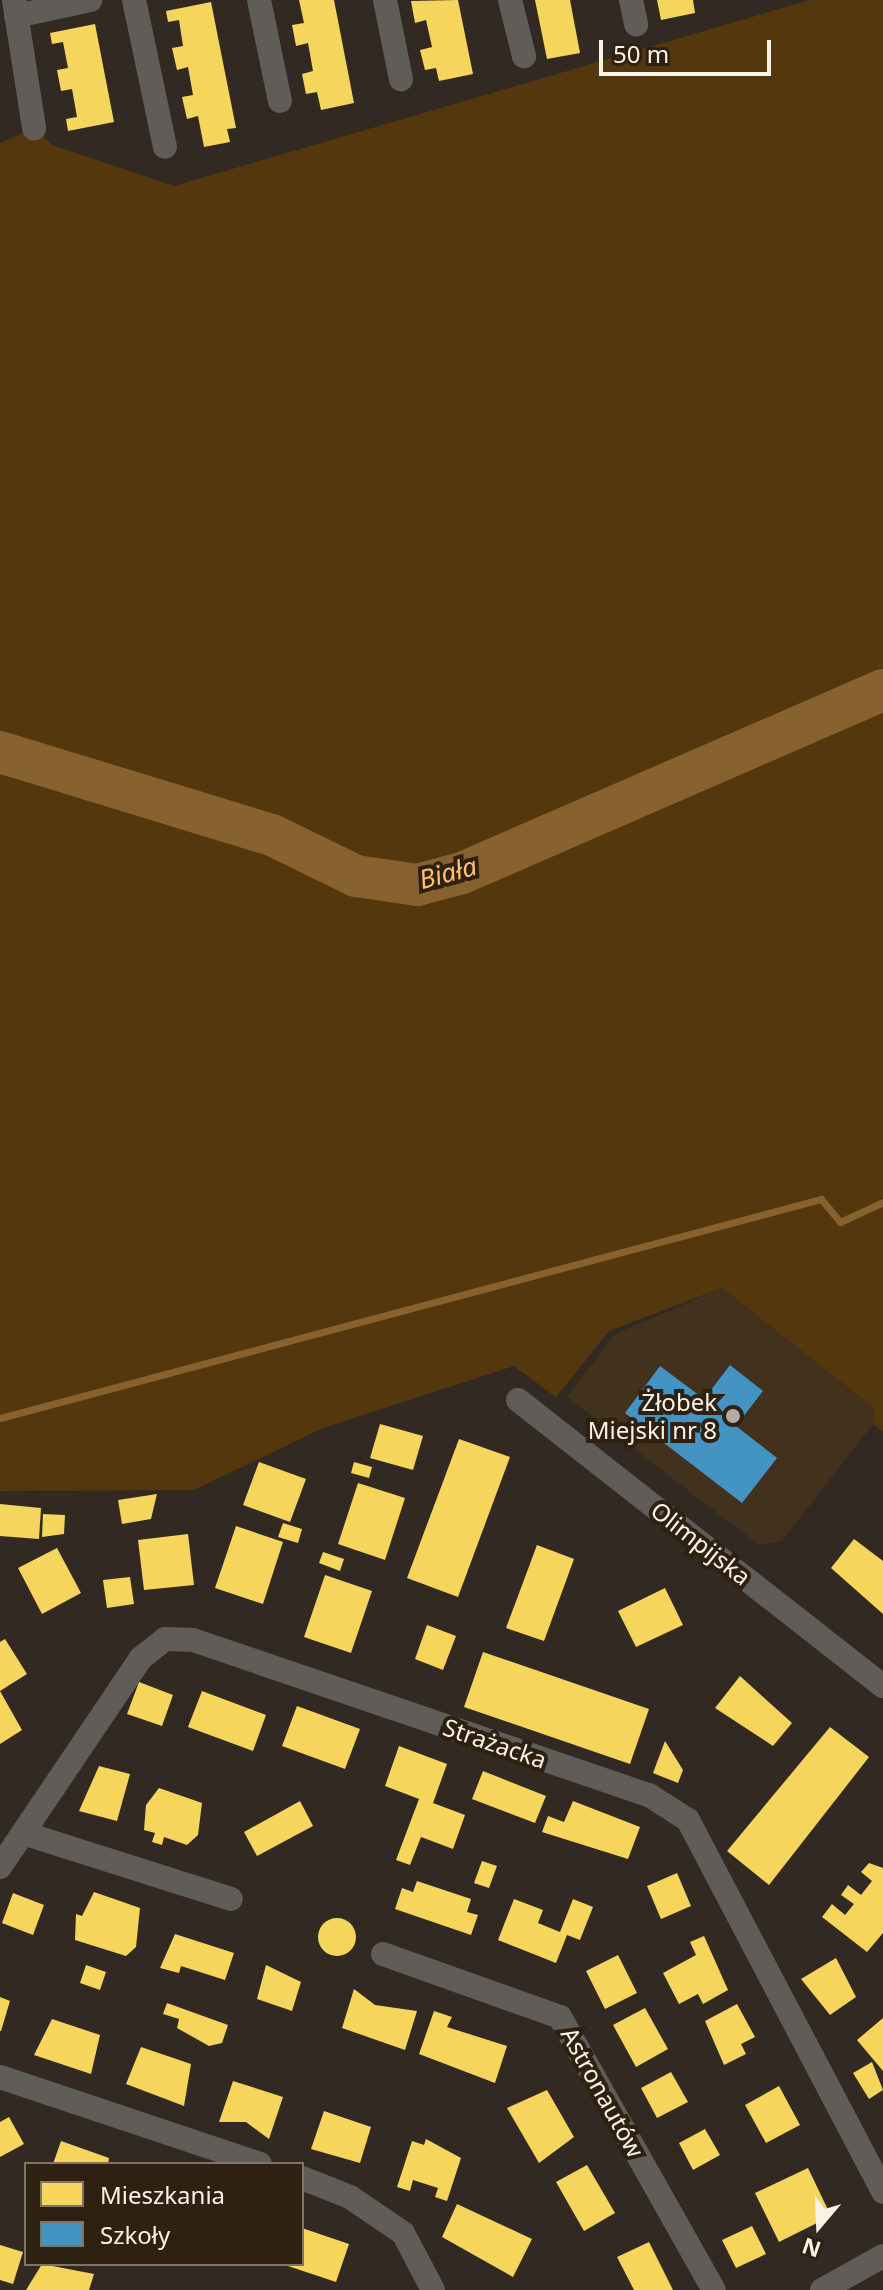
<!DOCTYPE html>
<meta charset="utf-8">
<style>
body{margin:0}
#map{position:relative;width:883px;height:2290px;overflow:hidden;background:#322a22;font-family:"Noto Sans",sans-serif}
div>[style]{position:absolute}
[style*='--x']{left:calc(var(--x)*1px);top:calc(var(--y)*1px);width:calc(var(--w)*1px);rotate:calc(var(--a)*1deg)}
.built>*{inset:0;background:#42311d}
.green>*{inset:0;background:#54370c}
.homes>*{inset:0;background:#f6d55c}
.round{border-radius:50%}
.schools>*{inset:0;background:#4393c3}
.stream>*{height:7px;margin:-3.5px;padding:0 3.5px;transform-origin:3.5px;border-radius:3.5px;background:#87612e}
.river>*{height:42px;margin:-21px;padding:0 21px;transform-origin:21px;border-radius:21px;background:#87612e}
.minor>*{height:24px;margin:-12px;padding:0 12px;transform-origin:12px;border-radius:12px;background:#605d59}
.dots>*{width:22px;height:22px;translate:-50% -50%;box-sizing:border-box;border:4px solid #2e2111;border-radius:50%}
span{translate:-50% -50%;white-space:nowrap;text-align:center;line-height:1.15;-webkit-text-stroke:8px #2e2111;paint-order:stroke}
.poi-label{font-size:24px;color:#faf1e7}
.right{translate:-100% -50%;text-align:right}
.street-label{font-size:24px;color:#faf1e7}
.water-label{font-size:26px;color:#fec072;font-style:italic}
.legend{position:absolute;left:24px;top:2162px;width:280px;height:104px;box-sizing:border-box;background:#2e2111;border:2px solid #807467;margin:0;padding:10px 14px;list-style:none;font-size:24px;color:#faf1e7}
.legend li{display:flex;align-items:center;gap:16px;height:40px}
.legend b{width:40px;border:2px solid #807467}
.north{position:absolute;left:779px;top:2186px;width:80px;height:80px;-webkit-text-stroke:6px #2e2111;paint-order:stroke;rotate:199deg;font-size:22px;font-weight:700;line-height:32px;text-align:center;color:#faf1e7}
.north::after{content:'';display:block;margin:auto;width:28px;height:36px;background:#faf1e7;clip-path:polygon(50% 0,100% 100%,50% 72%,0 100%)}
.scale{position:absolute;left:599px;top:40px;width:172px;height:36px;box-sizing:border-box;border:4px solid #faf1e7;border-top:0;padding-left:10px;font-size:24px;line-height:28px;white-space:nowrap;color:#faf1e7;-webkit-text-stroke:6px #2e2111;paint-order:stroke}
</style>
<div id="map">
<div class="built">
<i style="clip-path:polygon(722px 1288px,874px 1408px,873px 1424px,782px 1541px,759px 1545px,567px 1397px,615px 1334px)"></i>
</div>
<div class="green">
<i style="clip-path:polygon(810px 0,883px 0,883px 1432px,873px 1424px,874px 1408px,722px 1288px,609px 1331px,556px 1397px,514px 1366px,323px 1428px,194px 1490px,0 1491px,0 143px,34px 128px,52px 145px,174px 186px)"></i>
</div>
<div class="homes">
<i style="clip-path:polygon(299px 0,334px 0,354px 103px,321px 110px,317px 92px,306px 94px,302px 74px,313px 71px,308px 43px,296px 46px,292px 25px,304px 23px)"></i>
<i style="clip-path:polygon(458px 0,473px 74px,439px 81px,436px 68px,425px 70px,420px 50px,432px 47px,426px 20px,415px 23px,411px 1px)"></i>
<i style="clip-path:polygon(535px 0,570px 0,580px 53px,547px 59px)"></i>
<i style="clip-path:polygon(657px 0,693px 0,695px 13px,661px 20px)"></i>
<i style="clip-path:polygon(211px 2px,236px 128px,227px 129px,230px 142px,204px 147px,198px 116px,187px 119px,182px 97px,193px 95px,188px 67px,177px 70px,172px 48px,183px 46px,179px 20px,168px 22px,166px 11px)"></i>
<i style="clip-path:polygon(95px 24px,114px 122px,68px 131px,66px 119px,77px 117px,72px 89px,61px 91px,57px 70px,68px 68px,63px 42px,52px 44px,50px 33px)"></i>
<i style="clip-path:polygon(380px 1424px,423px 1436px,413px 1470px,370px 1458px)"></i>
<i style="clip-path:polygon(459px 1439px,510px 1457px,458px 1597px,407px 1578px)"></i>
<i style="clip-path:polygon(259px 1462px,306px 1479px,290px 1522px,243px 1505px)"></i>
<i style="clip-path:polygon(354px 1462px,372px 1467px,369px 1478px,351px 1473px)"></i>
<i style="clip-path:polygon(358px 1483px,405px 1498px,385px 1560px,338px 1544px)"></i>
<i style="clip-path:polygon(157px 1494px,151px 1519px,122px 1524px,118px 1500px)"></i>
<i style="clip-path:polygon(0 1504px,41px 1508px,39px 1539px,0 1536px)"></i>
<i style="clip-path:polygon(43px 1514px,65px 1515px,64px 1534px,42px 1537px)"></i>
<i style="clip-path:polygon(283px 1523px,302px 1529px,298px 1543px,278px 1537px)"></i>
<i style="clip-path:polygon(236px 1526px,283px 1542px,263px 1604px,215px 1588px)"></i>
<i style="clip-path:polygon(188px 1534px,194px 1585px,144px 1590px,138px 1540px)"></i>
<i style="clip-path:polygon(854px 1539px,883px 1561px,883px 1614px,831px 1568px)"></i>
<i style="clip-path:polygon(537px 1545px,574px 1559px,544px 1641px,506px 1628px)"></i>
<i style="clip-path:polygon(57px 1548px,81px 1593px,42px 1614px,18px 1568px)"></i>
<i style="clip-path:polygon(323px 1552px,344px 1559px,340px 1571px,319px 1563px)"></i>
<i style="clip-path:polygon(325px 1575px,372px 1591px,351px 1653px,304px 1637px)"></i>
<i style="clip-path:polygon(130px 1577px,134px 1604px,107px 1608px,103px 1580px)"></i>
<i style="clip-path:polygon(665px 1588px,683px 1625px,636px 1647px,618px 1611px)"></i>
<i style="clip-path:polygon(427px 1625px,456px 1636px,443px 1670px,415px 1659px)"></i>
<i style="clip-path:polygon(5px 1639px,27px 1674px,0 1691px,22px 1730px,0 1744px,0 1642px)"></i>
<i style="clip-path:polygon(483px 1652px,649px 1709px,630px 1764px,464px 1707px)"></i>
<i style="clip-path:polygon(740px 1676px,792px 1723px,773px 1746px,715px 1708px)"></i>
<i style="clip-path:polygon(139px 1682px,173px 1695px,162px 1726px,127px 1714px)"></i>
<i style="clip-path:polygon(202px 1691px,266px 1715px,253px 1751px,188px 1727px)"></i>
<i style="clip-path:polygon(297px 1706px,360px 1729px,345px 1769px,282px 1746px)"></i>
<i style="clip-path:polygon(830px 1727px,869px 1757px,769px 1885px,727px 1851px)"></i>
<i style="clip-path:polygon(665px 1741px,683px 1770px,678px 1783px,653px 1773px)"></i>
<i style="clip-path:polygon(399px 1746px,447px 1764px,433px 1803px,465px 1815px,453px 1849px,421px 1837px,410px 1865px,396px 1860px,419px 1799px,385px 1786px)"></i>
<i style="clip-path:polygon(99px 1766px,130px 1774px,117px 1821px,79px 1811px)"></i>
<i style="clip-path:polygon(483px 1771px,546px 1796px,535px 1823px,472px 1799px)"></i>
<i style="clip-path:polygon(159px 1788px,202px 1803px,198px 1835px,187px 1845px,164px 1837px,162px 1845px,152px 1842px,155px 1833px,144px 1830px,146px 1805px)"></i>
<i style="clip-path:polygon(300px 1801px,313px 1826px,257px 1856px,244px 1832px)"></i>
<i style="clip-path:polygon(573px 1801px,640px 1827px,628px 1859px,542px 1832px,548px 1816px,564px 1822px)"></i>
<i style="clip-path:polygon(482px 1861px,497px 1866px,489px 1888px,474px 1883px)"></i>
<i style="clip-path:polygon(869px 1863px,883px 1868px,883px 1933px,867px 1952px,822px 1917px,832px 1904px,845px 1915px,854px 1904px,841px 1895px,848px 1885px,861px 1895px,872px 1881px,861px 1872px)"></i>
<i style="clip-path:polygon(677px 1873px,691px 1906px,661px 1919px,647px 1886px)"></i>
<i style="clip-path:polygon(417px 1881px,471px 1899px,467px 1912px,478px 1915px,471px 1935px,395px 1909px,402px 1888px,413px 1892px)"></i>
<i style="clip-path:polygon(94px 1892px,140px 1908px,136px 1947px,126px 1956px,75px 1940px,76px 1914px,82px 1916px)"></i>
<i style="clip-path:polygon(13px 1893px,44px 1905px,33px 1935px,2px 1923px)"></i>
<i style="clip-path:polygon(514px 1899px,543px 1910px,538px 1923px,560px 1932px,573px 1899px,593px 1907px,580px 1940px,567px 1935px,556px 1963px,498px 1940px)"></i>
<i class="round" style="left:318px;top:1918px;width:38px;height:38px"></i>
<i style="clip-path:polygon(175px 1934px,234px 1953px,225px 1980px,181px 1966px,179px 1973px,160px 1968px)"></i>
<i style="clip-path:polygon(704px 1936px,728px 1990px,703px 2004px,698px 1994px,679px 2004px,663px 1973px,696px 1955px,690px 1942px)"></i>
<i style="clip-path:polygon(618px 1955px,637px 1993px,605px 2009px,586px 1971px)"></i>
<i style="clip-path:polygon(836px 1958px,856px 1997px,830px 2015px,801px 1979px)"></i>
<i style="clip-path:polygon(86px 1965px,106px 1972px,100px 1990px,80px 1983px)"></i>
<i style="clip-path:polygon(266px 1965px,301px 1982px,292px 2011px,257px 1999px)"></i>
<i style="clip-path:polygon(354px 1989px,375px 2005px,417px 2011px,405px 2050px,342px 2028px)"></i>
<i style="clip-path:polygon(0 1997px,10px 2001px,1px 2031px,0 2031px)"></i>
<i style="clip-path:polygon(167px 2003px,228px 2025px,222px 2043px,209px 2046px,177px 2028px,179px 2019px,163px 2014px)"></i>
<i style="clip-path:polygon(737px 2004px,755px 2037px,741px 2044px,746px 2054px,724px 2065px,705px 2021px)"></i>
<i style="clip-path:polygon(645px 2008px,668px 2049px,636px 2067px,613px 2025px)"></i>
<i style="clip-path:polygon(434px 2011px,452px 2017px,447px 2027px,507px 2046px,495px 2083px,419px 2054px)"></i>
<i style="clip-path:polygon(883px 2018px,883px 2071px,857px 2040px)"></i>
<i style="clip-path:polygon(52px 2019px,100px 2035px,91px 2074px,34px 2055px)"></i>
<i style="clip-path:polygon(141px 2047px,191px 2064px,184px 2106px,126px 2084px)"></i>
<i style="clip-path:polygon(872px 2062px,883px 2090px,869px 2099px,853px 2073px)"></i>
<i style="clip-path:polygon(671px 2072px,688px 2102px,657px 2118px,641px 2088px)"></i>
<i style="clip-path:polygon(233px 2081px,283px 2097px,269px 2139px,246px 2122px,219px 2122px)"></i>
<i style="clip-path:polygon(779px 2086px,800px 2125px,766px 2143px,745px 2105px)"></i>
<i style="clip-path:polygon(547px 2090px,574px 2137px,539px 2163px,507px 2108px)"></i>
<i style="clip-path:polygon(324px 2111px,371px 2127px,360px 2163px,311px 2149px)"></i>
<i style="clip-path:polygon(9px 2117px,24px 2144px,0 2157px,0 2122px)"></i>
<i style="clip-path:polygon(705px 2129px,720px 2155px,693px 2170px,679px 2143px)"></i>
<i style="clip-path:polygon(426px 2139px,461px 2158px,447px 2201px,435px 2197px,438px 2188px,413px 2180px,410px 2191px,397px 2187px,412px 2141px,424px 2145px)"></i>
<i style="clip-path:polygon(61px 2141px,109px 2158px,108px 2164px,53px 2164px)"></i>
<i style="clip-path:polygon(587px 2165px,615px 2213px,584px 2231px,556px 2182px)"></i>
<i style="clip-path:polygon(808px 2168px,831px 2216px,779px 2242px,755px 2193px)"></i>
<i style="clip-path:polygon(457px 2204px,532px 2239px,513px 2277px,442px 2237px)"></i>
<i style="clip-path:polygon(752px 2226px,766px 2254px,736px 2268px,722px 2240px)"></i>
<i style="clip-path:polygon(302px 2228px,349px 2244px,336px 2282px,285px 2265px,302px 2264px)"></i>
<i style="clip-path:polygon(649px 2242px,673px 2290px,634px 2290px,617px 2257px)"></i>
<i style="clip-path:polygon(0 2245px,23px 2252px,13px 2284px,0 2280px)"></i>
<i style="clip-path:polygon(42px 2264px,94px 2274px,89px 2290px,26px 2290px)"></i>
</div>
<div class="schools">
<i style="clip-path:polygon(730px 1365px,763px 1391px,736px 1426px,777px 1458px,742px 1503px,625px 1413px,660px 1366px,704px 1399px)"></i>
</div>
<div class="stream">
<i style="--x:0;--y:1418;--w:850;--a:-14.94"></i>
<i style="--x:821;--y:1199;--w:30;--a:50"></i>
<i style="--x:840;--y:1222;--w:47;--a:-24.9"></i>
</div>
<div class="river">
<i style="--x:0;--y:752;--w:284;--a:17"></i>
<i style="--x:272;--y:835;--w:93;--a:26"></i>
<i style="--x:356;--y:876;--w:62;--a:8.4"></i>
<i style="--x:417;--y:885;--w:47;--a:-14.9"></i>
<i style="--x:462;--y:873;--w:459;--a:-23.5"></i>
</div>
<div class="minor">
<i style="--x:14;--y:0;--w:130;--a:81.1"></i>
<i style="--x:134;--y:0;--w:150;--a:78.1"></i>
<i style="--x:259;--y:0;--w:103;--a:78.3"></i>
<i style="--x:385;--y:0;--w:81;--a:78.6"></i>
<i style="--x:510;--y:0;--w:58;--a:76"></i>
<i style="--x:631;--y:0;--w:25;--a:78"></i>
<i style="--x:16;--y:16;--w:76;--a:-12.2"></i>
<i style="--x:518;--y:1400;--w:464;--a:38.1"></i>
<i style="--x:23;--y:1833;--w:218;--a:17.6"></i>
<i style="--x:0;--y:1867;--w:252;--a:-56"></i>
<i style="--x:141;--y:1658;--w:31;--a:-38"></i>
<i style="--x:165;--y:1639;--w:28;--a:2"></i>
<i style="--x:193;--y:1640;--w:482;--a:18.8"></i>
<i style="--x:649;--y:1795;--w:46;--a:32.7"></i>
<i style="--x:688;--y:1820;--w:420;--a:62.3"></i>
<i style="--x:383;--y:1954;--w:188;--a:19.6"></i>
<i style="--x:560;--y:2017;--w:313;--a:60.6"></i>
<i style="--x:0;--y:2077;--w:274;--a:18.5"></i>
<i style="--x:302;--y:2178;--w:52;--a:21.6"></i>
<i style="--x:350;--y:2197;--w:64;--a:34.2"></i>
<i style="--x:403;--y:2233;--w:64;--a:62.2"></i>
<i style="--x:822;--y:2290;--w:70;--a:-29.1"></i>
</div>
<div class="dots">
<i style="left:733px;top:1416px;background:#b4aba2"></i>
</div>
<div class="poi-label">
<span class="right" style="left:717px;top:1416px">Żłobek<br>Miejski nr 8</span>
</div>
<div class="street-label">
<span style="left:701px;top:1543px;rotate:38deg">Olimpijska</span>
<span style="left:495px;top:1743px;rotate:19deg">Strażacka</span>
<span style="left:603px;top:2092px;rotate:61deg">Astronautów</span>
</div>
<div class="water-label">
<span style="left:448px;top:873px;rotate:-15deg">Biała</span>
</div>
<ul class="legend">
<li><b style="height:22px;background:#f6d55c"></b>Mieszkania</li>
<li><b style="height:22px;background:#4393c3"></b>Szkoły</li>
</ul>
<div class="north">N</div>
<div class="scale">50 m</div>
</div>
